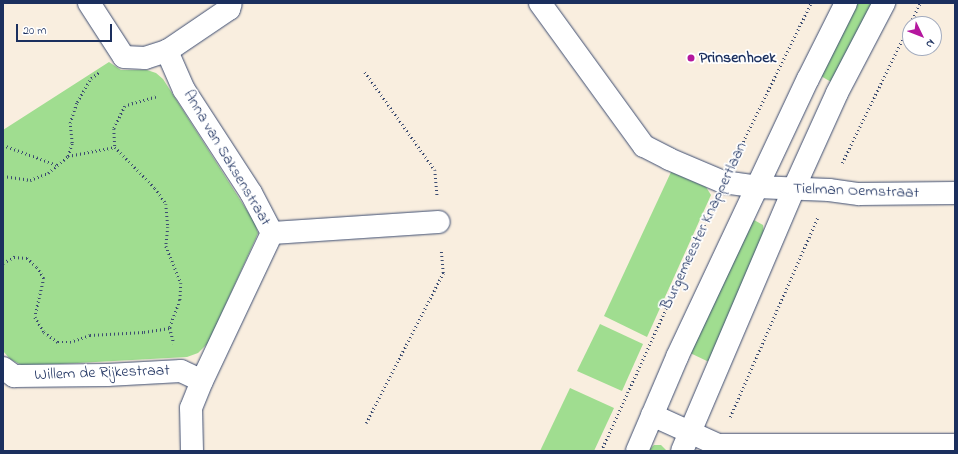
<!DOCTYPE html>
<style>
body{margin:0}
#map{position:relative;width:958px;height:454px;overflow:hidden;background:#f9eedf;font-family:"Indie Flower",sans-serif}
div>[style]{position:absolute}
[style*='--x']{left:calc(var(--x)*1px);top:calc(var(--y)*1px);width:calc(var(--w)*1px);rotate:calc(var(--a)*1deg)}
.green>*{inset:0;background:#a0dd90}
.path>*{height:2.5px;margin-top:-1.25px;transform-origin:0;background:repeating-linear-gradient(90deg,#3c4c71 0 1px,transparent 0 4px)}
.roads{filter:drop-shadow(0 0 1px #3c4c71) drop-shadow(0 0 1px #3c4c71)}
.minor>*{height:22px;margin:-11px;padding:0 11px;transform-origin:11px;border-radius:11px;background:#fff}
.major>*{height:22px;margin:-11px;padding:0 11px;transform-origin:11px;border-radius:11px;background:#fff}
.dots>*{width:11px;height:11px;translate:-50% -50%;box-sizing:border-box;border:2px solid #fff;border-radius:50%}
span{translate:-50% -50%;white-space:nowrap;text-align:center;line-height:1.15;-webkit-text-stroke:3.5px #fff;paint-order:stroke}
.poi-label{font-size:16px;color:#1b2f5e;font-weight:700}
.left{translate:0 -50%;text-align:left}
.street-label{font-size:16px;color:#1b2f5e}
.frame{position:absolute;inset:0;border:4px solid #1b2f5e;pointer-events:none}
.north{position:absolute;left:902px;top:16px;width:40px;height:40px;box-sizing:border-box;background:#fff;border:1px solid #a4acbf;border-radius:50%;rotate:133deg;font-size:11px;font-weight:700;line-height:16px;text-align:center;color:#1b2f5e}
.north::after{content:'';display:block;margin:auto;width:14px;height:18px;background:#b5179e;clip-path:polygon(50% 0,100% 100%,50% 72%,0 100%)}
.scale{position:absolute;left:16px;top:24px;width:96px;height:18px;box-sizing:border-box;border:2px solid #1b2f5e;border-top:0;padding-left:5px;font-size:12px;line-height:14px;white-space:nowrap;color:#1b2f5e;-webkit-text-stroke:3px #fff;paint-order:stroke}
</style>
<div id="map">
<div class="green">
<i style="clip-path:polygon(855px 3px,874px 3px,833px 83px,819px 75px)"></i>
<i style="clip-path:polygon(109px 62px,121px 70px,147px 70px,156px 73px,163px 79px,255px 223px,258px 233px,256px 238px,208px 343px,198px 353px,187px 357px,23px 366px,10px 359px,3px 351px,3px 130px)"></i>
<i style="clip-path:polygon(671px 172px,706px 187px,711px 195px,647px 337px,604px 316px)"></i>
<i style="clip-path:polygon(754px 220px,763px 225px,764px 233px,709px 362px,688px 352px)"></i>
<i style="clip-path:polygon(600px 324px,643px 344px,622px 391px,577px 371px)"></i>
<i style="clip-path:polygon(570px 388px,614px 408px,594px 451px,540px 451px)"></i>
<i style="clip-path:polygon(654px 445px,661px 445px,667px 451px,648px 451px)"></i>
</div>
<div class="path">
<i style="--x:365;--y:72;--w:120;--a:54.5"></i>
<i style="--x:435;--y:170;--w:25;--a:85"></i>
<i style="--x:156;--y:97;--w:32;--a:164"></i>
<i style="--x:125;--y:106;--w:25;--a:116"></i>
<i style="--x:114;--y:129;--w:18;--a:87"></i>
<i style="--x:115;--y:147;--w:57;--a:45.7"></i>
<i style="--x:155;--y:188;--w:19;--a:55"></i>
<i style="--x:166;--y:204;--w:23;--a:85"></i>
<i style="--x:168;--y:227;--w:19;--a:96"></i>
<i style="--x:166;--y:246;--w:40;--a:68"></i>
<i style="--x:181;--y:283;--w:17;--a:93"></i>
<i style="--x:180;--y:300;--w:30;--a:110"></i>
<i style="--x:170;--y:328;--w:16;--a:76"></i>
<i style="--x:3;--y:145;--w:58;--a:20.3"></i>
<i style="--x:68;--y:156;--w:14;--a:-73"></i>
<i style="--x:72;--y:143;--w:20;--a:-96"></i>
<i style="--x:70;--y:123;--w:22;--a:-72"></i>
<i style="--x:77;--y:102;--w:28;--a:-60"></i>
<i style="--x:91;--y:78;--w:11;--a:-34"></i>
<i style="--x:736;--y:156;--w:170;--a:-63.9"></i>
<i style="--x:842;--y:163;--w:178;--a:-64"></i>
<i style="--x:3;--y:176;--w:27;--a:8"></i>
<i style="--x:30;--y:180;--w:19;--a:-21"></i>
<i style="--x:48;--y:173;--w:26;--a:-40"></i>
<i style="--x:68;--y:156;--w:48;--a:-10.8"></i>
<i style="--x:3;--y:263;--w:13;--a:-29"></i>
<i style="--x:14;--y:257;--w:13;--a:4"></i>
<i style="--x:27;--y:258;--w:13;--a:42"></i>
<i style="--x:37;--y:267;--w:13;--a:58"></i>
<i style="--x:44;--y:278;--w:40;--a:103"></i>
<i style="--x:35;--y:317;--w:17;--a:59"></i>
<i style="--x:44;--y:332;--w:17;--a:36"></i>
<i style="--x:58;--y:342;--w:12;--a:0"></i>
<i style="--x:70;--y:342;--w:21;--a:-19"></i>
<i style="--x:90;--y:335;--w:54;--a:-3.2"></i>
<i style="--x:144;--y:332;--w:26;--a:-9"></i>
<i style="--x:730;--y:417;--w:219;--a:-66.3"></i>
<i style="--x:366;--y:423;--w:169;--a:-62.8"></i>
<i style="--x:443;--y:273;--w:23;--a:-95"></i>
<i style="--x:601;--y:451;--w:268;--a:-65.5"></i>
</div>
<div class="roads">
<div class="minor">
<i style="--x:89;--y:3;--w:64;--a:57.1"></i>
<i style="--x:124;--y:57;--w:21;--a:3"></i>
<i style="--x:145;--y:58;--w:23;--a:-18"></i>
<i style="--x:540;--y:3;--w:177;--a:54"></i>
<i style="--x:644;--y:146;--w:28;--a:27"></i>
<i style="--x:669;--y:159;--w:59;--a:23.1"></i>
<i style="--x:723;--y:182;--w:34;--a:8"></i>
<i style="--x:757;--y:187;--w:72;--a:2.4"></i>
<i style="--x:829;--y:190;--w:30;--a:8"></i>
<i style="--x:859;--y:194;--w:96;--a:-0.6"></i>
<i style="--x:272;--y:233;--w:167;--a:-3.8"></i>
<i style="--x:3;--y:368;--w:14;--a:36"></i>
<i style="--x:14;--y:376;--w:93;--a:-0.6"></i>
<i style="--x:107;--y:375;--w:74;--a:-3.1"></i>
<i style="--x:181;--y:371;--w:23;--a:25"></i>
<i style="--x:652;--y:415;--w:72;--a:24.4"></i>
<i style="--x:718;--y:445;--w:237;--a:0"></i>
<i style="--x:192;--y:451;--w:43;--a:-91.3"></i>
<i style="--x:191;--y:408;--w:29;--a:-68"></i>
<i style="--x:202;--y:381;--w:164;--a:-64.7"></i>
<i style="--x:272;--y:233;--w:45;--a:-117.7"></i>
<i style="--x:251;--y:193;--w:123;--a:-123"></i>
<i style="--x:184;--y:90;--w:43;--a:-113.6"></i>
<i style="--x:167;--y:51;--w:75;--a:-34.1"></i>
<i style="--x:229;--y:9;--w:6;--a:-72"></i>
</div>
<div class="major">
<i style="--x:637;--y:451;--w:102;--a:-66.9"></i>
<i style="--x:677;--y:357;--w:307;--a:-64.8"></i>
<i style="--x:808;--y:79;--w:85;--a:-63.4"></i>
<i style="--x:682;--y:451;--w:286;--a:-66.9"></i>
<i style="--x:794;--y:188;--w:104;--a:-65.6"></i>
<i style="--x:837;--y:93;--w:102;--a:-62.4"></i>
</div>
</div>
<div class="dots">
<i style="left:691px;top:58px;background:#b5179e"></i>
</div>
<div class="poi-label">
<span class="left" style="left:699px;top:58px">Prinsenhoek</span>
</div>
<div class="street-label">
<span style="left:227px;top:158px;rotate:59deg">Anna van Saksenstraat</span>
<span style="left:856px;top:191px;rotate:2deg">Tielman Oemstraat</span>
<span style="left:704px;top:226px;rotate:-65deg">Burgemeester Knappertlaan</span>
<span style="left:102px;top:373px;rotate:-2deg">Willem de Rijkestraat</span>
</div>
<div class="frame"></div>
<div class="north">N</div>
<div class="scale">20 m</div>
</div>
